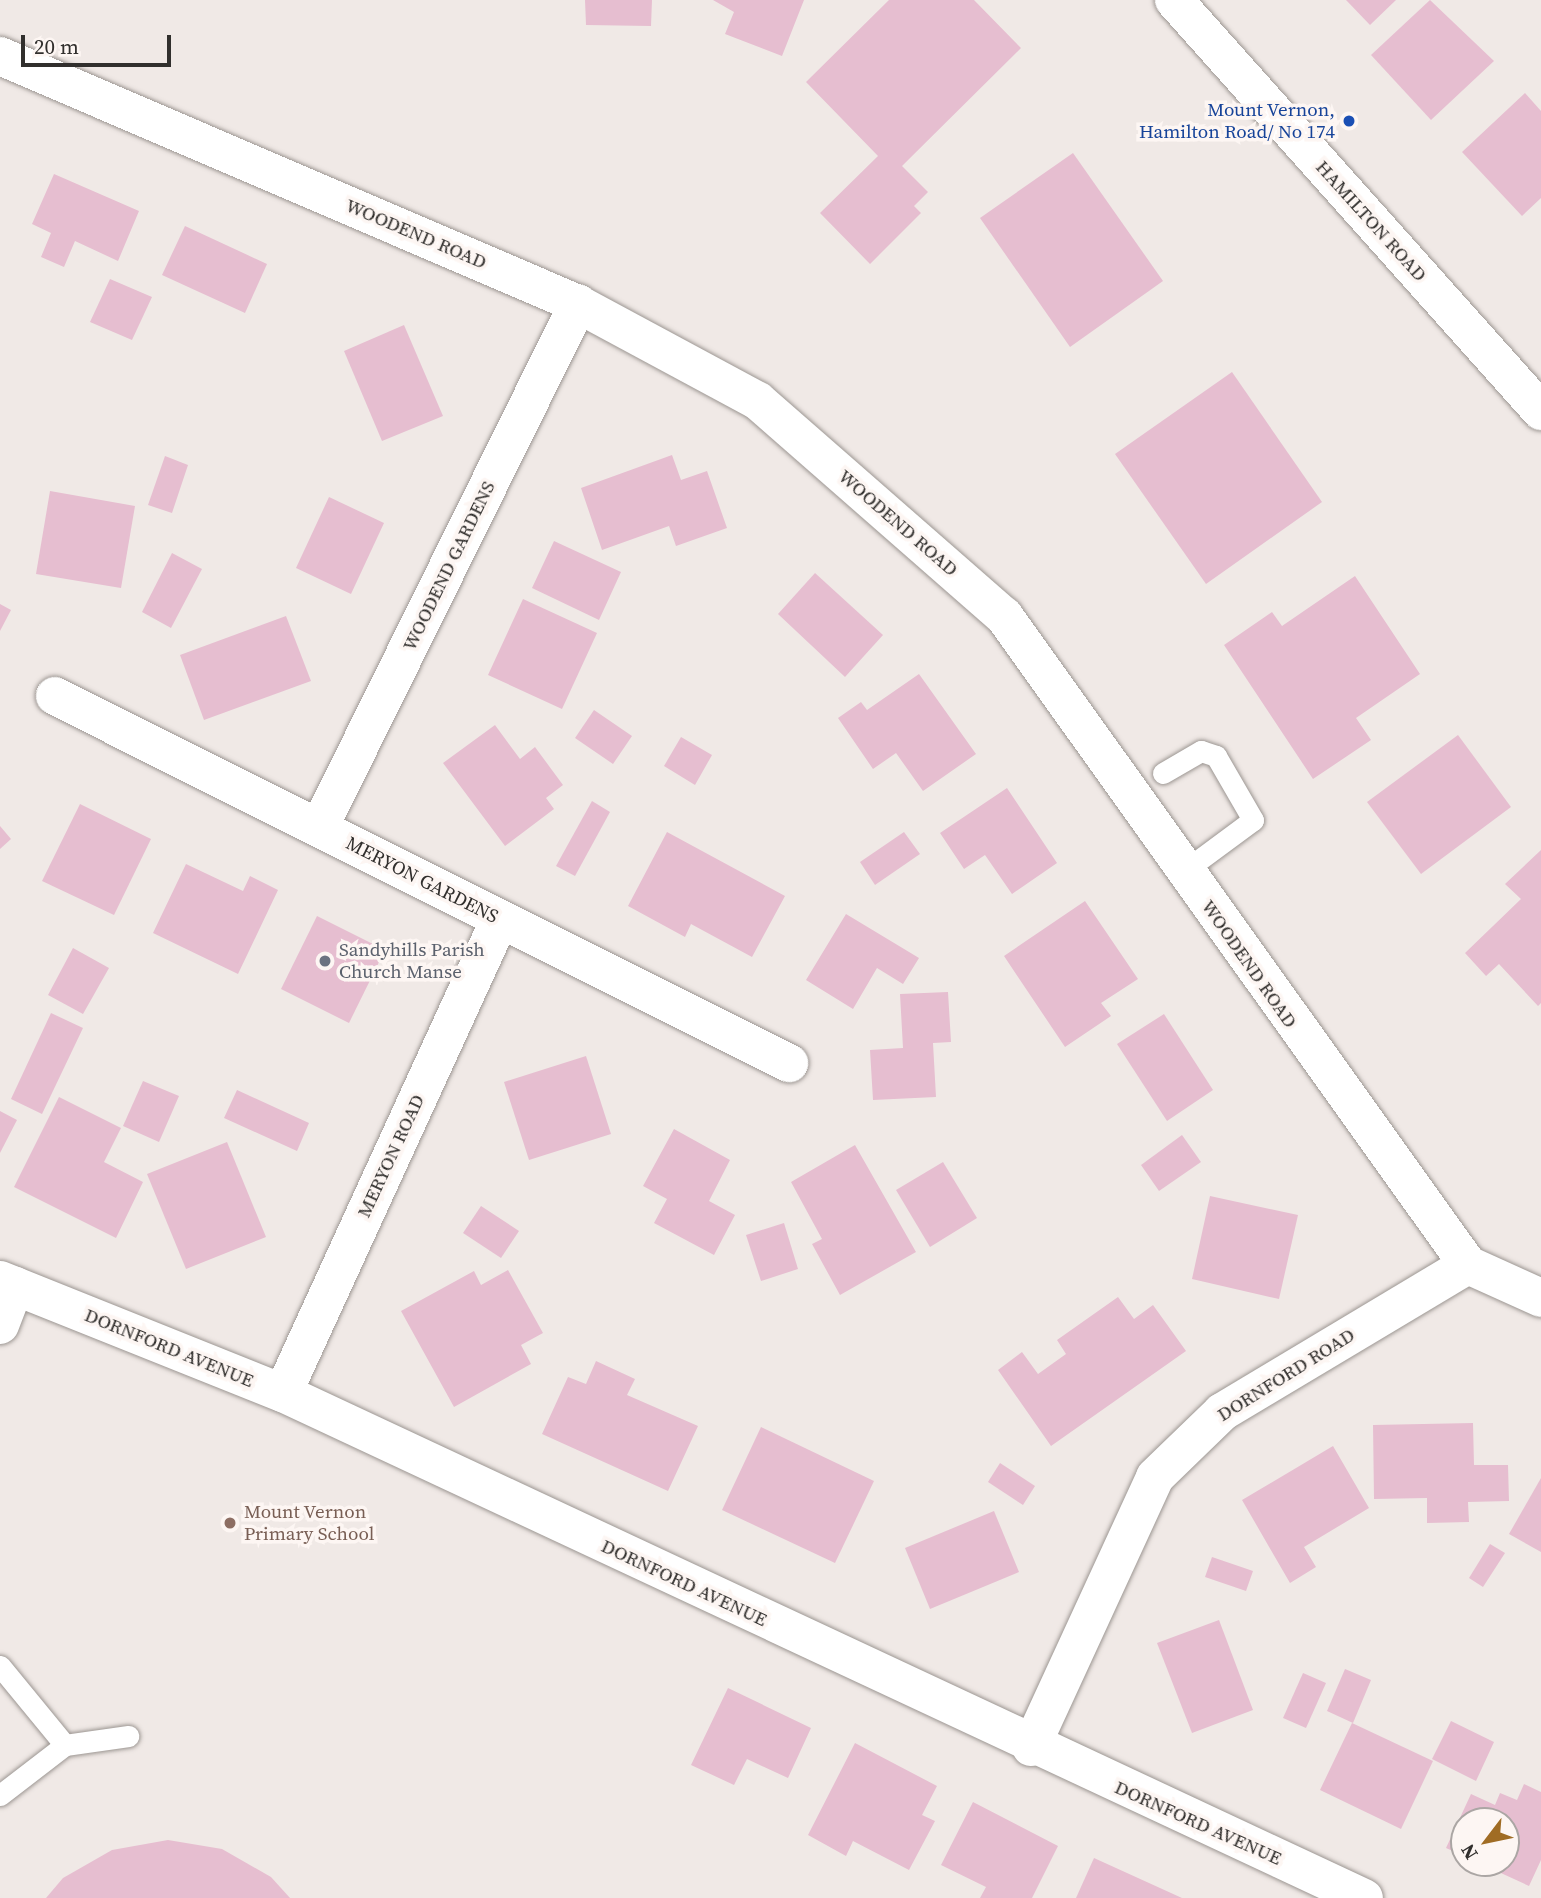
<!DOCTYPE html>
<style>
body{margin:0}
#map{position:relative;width:1541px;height:1898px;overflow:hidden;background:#f0e9e6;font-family:"Source Serif 4",serif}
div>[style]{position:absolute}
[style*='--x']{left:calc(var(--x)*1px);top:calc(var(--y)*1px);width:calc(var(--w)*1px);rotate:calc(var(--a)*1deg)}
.building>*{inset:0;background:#e6bed0}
.roads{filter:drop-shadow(0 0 2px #9c9692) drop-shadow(0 0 2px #9c9692)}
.service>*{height:21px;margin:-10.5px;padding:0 10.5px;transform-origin:10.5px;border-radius:10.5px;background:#fff}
.minor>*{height:38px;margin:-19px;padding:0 19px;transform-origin:19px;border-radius:19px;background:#fff}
.tertiary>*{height:38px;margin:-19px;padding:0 19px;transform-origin:19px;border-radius:19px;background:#fff}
.dots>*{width:19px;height:19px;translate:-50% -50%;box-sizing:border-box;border:4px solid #fdf6f3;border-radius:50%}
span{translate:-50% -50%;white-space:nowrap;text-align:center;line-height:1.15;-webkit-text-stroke:7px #fdf6f3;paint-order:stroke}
.transit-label{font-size:19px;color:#164399}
.right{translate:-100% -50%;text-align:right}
.street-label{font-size:19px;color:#312f2d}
.worship-label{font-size:19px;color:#5b616d}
.left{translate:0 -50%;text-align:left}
.education-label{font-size:19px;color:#785e54}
.north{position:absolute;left:1450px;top:1807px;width:70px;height:70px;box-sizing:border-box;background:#fdf6f3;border:2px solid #aba6a4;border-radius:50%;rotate:238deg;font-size:19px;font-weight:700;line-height:28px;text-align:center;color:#312f2d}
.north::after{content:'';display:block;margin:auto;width:24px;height:32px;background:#a06c24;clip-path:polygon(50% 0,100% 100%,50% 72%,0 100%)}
.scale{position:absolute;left:21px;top:35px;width:150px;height:32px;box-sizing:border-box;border:4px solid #312f2d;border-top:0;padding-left:9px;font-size:21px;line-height:24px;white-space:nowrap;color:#312f2d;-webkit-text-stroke:5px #fdf6f3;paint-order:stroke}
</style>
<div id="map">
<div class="building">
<i style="clip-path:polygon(585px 0,652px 0,651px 26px,586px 25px)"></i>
<i style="clip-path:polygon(713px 0,804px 0,782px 56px,725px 34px,734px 12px)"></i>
<i style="clip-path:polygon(889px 0,974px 0,1021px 48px,902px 166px,928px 192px,914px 206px,921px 213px,870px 264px,820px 213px,878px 156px,806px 82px)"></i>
<i style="clip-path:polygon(1346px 0,1396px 0,1370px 25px)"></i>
<i style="clip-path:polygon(1430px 0,1494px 61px,1431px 120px,1371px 55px)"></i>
<i style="clip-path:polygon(1525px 93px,1541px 111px,1541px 198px,1522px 216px,1462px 152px)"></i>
<i style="clip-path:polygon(1073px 153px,1163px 281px,1070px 347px,980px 218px)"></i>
<i style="clip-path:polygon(54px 174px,139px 211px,118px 261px,75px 241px,64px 267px,41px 257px,51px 233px,32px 224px)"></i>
<i style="clip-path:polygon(185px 226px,267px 264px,245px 313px,162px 275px)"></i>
<i style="clip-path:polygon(110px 279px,152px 297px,132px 340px,90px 322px)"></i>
<i style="clip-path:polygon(404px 325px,443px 416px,382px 441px,344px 351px)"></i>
<i style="clip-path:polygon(1232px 372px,1322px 502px,1206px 584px,1115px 454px)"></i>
<i style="clip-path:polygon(672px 455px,681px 480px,707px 471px,727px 528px,676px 546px,669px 526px,602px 550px,581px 488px)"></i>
<i style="clip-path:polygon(165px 456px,188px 465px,172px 513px,148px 505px)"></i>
<i style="clip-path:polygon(50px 491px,135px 506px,121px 588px,36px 574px)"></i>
<i style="clip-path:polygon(329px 497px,384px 523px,351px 594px,296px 568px)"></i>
<i style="clip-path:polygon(554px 541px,621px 572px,599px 620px,532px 588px)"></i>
<i style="clip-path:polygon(172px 553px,202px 569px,171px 628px,142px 612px)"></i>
<i style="clip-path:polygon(815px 573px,883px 635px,845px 677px,778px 614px)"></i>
<i style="clip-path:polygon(1355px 576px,1420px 674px,1356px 718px,1371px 740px,1313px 779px,1224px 645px,1272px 612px,1282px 626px)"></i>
<i style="clip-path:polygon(523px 599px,597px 633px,562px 709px,488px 675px)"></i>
<i style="clip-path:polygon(0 604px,11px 610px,0 631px)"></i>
<i style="clip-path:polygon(286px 616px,311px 681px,204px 720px,180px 655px)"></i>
<i style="clip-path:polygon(919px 674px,976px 754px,923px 791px,896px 753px,873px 769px,838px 718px,861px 702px,867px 710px)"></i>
<i style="clip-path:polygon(594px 710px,632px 736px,613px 764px,575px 738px)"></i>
<i style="clip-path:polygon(495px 725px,520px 759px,535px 747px,563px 785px,546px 798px,554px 809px,505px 846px,443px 763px)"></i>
<i style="clip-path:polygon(1458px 735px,1511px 807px,1421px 874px,1367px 802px)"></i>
<i style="clip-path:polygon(681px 737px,712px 755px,695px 785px,664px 766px)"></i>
<i style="clip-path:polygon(1007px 788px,1057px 863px,1012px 894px,985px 855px,964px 869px,940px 833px)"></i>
<i style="clip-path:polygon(592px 801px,610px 812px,575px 876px,556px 866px)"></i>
<i style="clip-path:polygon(80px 804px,151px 839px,114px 915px,42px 881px)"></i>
<i style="clip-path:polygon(0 826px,11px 839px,0 849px)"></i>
<i style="clip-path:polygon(667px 832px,785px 896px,752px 957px,691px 924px,685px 937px,628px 906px)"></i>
<i style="clip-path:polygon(904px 832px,920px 854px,875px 885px,860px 862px)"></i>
<i style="clip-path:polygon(1541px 850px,1541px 1003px,1538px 1006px,1499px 964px,1486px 976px,1465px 953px,1521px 899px,1505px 884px)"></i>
<i style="clip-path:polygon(186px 864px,243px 891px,250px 876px,278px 890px,238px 974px,153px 933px)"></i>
<i style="clip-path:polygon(1085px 901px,1138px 979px,1101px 1003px,1111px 1016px,1065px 1047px,1004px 956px)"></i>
<i style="clip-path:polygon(846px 914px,919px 958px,903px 984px,877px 968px,853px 1009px,806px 980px)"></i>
<i style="clip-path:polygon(317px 916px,385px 950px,349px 1023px,281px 989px)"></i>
<i style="clip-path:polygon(73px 948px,109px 968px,83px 1014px,48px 995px)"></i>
<i style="clip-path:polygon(948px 992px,951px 1042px,933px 1043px,936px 1097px,873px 1100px,870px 1050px,903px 1048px,900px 994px)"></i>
<i style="clip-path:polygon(51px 1013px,83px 1028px,42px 1114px,11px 1099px)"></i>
<i style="clip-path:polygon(1164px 1014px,1213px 1090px,1167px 1121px,1117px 1044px)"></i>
<i style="clip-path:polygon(586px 1056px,611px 1134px,529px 1160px,504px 1082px)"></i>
<i style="clip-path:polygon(143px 1081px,179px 1096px,159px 1142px,123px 1126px)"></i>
<i style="clip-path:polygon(237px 1090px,309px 1123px,297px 1151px,224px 1118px)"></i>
<i style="clip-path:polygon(59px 1097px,121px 1128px,104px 1162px,143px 1182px,116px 1238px,14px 1187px)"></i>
<i style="clip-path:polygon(0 1111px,17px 1120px,0 1153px)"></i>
<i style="clip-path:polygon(674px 1129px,730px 1160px,709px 1201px,735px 1215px,714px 1255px,654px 1223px,667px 1199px,643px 1186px)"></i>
<i style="clip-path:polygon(1182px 1135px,1201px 1162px,1159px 1191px,1141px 1165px)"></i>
<i style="clip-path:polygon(227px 1142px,266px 1237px,186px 1269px,147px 1174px)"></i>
<i style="clip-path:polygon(855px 1145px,916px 1252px,840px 1295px,812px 1244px,822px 1239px,791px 1182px)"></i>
<i style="clip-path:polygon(943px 1162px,977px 1218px,930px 1247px,896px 1190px)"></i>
<i style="clip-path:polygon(1210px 1196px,1298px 1215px,1279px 1299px,1192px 1279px)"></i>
<i style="clip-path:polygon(481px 1206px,519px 1231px,501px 1258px,463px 1233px)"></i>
<i style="clip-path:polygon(784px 1223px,798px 1269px,761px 1281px,746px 1235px)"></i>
<i style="clip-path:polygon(508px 1270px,543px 1333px,521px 1345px,531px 1364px,454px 1407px,401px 1311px,474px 1271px,481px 1285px)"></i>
<i style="clip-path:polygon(1118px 1297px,1134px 1319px,1153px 1305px,1186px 1351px,1051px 1446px,998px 1370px,1022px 1352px,1038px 1374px,1066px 1354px,1057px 1340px)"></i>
<i style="clip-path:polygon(596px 1361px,635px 1379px,627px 1395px,698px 1426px,668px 1491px,542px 1434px,568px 1377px,586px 1384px)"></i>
<i style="clip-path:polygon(1473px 1423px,1474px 1465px,1508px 1465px,1509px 1501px,1468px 1502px,1469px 1522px,1427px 1523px,1427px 1498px,1374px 1499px,1373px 1425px)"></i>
<i style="clip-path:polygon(761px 1427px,874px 1481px,835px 1563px,722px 1510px)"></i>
<i style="clip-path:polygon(1333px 1446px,1369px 1508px,1304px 1547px,1316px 1567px,1290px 1583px,1242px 1500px)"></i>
<i style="clip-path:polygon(1000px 1463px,1035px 1486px,1023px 1505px,988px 1482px)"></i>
<i style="clip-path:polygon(1541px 1478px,1541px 1552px,1509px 1534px)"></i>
<i style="clip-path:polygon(994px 1511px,1019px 1572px,930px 1609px,905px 1548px)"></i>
<i style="clip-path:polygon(1490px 1544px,1505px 1553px,1483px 1587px,1469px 1578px)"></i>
<i style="clip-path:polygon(1212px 1557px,1253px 1571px,1246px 1591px,1205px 1577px)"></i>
<i style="clip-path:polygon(1219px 1620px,1253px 1710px,1192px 1733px,1157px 1643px)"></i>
<i style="clip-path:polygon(1345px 1669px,1371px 1680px,1353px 1723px,1327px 1711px)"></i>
<i style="clip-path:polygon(1303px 1673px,1326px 1683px,1306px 1728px,1283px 1718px)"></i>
<i style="clip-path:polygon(728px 1688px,811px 1728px,788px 1778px,747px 1759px,734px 1785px,691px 1765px)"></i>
<i style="clip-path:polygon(1451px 1721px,1494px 1742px,1476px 1781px,1432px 1759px)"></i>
<i style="clip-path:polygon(1352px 1723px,1433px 1761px,1401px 1829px,1320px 1790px)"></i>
<i style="clip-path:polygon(855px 1743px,937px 1786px,922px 1815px,935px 1821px,909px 1870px,853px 1841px,846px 1856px,808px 1835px)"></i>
<i style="clip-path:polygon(1524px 1784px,1541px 1792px,1541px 1860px,1529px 1886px,1479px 1863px,1506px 1863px,1506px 1821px,1464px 1821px,1464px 1856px,1446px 1848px,1471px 1794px,1495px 1805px,1500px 1793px,1517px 1800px)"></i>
<i style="clip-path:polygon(973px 1802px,1058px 1846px,1032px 1898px,980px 1898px,986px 1887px,941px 1865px)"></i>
<i style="clip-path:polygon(168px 1840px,222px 1849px,271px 1877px,290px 1898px,46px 1898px,63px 1878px,112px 1850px)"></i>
<i style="clip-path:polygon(1094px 1858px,1182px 1898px,1076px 1898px)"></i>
</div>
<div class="roads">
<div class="service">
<i style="--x:1163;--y:773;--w:44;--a:-30.1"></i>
<i style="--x:1201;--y:751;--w:16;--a:18"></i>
<i style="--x:1216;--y:756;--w:74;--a:60"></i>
<i style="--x:1253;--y:820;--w:86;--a:143.5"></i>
<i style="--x:0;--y:1666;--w:102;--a:50.6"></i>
<i style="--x:65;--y:1745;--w:82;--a:142.4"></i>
<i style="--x:65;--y:1745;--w:64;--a:-8.1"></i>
</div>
<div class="minor">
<i style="--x:0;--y:56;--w:629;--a:23.22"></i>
<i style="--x:578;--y:304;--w:204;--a:28.3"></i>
<i style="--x:758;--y:401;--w:327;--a:41.2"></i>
<i style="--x:1004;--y:616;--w:798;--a:54.44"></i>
<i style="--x:1468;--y:1265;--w:80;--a:24.3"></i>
<i style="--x:55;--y:696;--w:821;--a:26.57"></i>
<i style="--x:319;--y:828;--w:585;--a:-63.7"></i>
<i style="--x:0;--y:1280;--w:305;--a:21.8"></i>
<i style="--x:283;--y:1393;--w:1193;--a:25.04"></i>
<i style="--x:0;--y:1325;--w:42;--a:-69"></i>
<i style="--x:283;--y:1393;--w:521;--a:-65.4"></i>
<i style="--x:1031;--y:1747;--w:297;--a:-65.3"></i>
<i style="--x:1155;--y:1477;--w:93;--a:-44.1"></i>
<i style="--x:1222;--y:1412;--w:287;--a:-30.9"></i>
</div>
<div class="tertiary">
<i style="--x:1174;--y:0;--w:551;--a:48.24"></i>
</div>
</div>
<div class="dots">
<i style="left:1349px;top:121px;background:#1a4fb4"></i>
<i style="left:325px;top:961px;background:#6b7280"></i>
<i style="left:230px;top:1523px;background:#8d6e63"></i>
</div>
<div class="transit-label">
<span class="right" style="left:1335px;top:121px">Mount Vernon,<br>Hamilton Road/ No 174</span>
</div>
<div class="street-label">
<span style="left:1371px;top:221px;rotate:48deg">HAMILTON ROAD</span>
<span style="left:416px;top:234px;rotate:23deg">WOODEND ROAD</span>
<span style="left:898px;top:523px;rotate:41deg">WOODEND ROAD</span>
<span style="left:449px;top:566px;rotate:-64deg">WOODEND GARDENS</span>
<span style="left:422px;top:880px;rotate:27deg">MERYON GARDENS</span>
<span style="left:1249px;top:964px;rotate:55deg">WOODEND ROAD</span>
<span style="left:391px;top:1156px;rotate:-65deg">MERYON ROAD</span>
<span style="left:169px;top:1348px;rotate:22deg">DORNFORD AVENUE</span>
<span style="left:1286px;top:1375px;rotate:-32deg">DORNFORD ROAD</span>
<span style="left:684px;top:1583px;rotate:25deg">DORNFORD AVENUE</span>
<span style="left:1198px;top:1823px;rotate:24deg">DORNFORD AVENUE</span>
</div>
<div class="worship-label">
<span class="left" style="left:339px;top:961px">Sandyhills Parish<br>Church Manse</span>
</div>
<div class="education-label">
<span class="left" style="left:244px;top:1523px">Mount Vernon<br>Primary School</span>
</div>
<div class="north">N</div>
<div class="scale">20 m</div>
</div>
